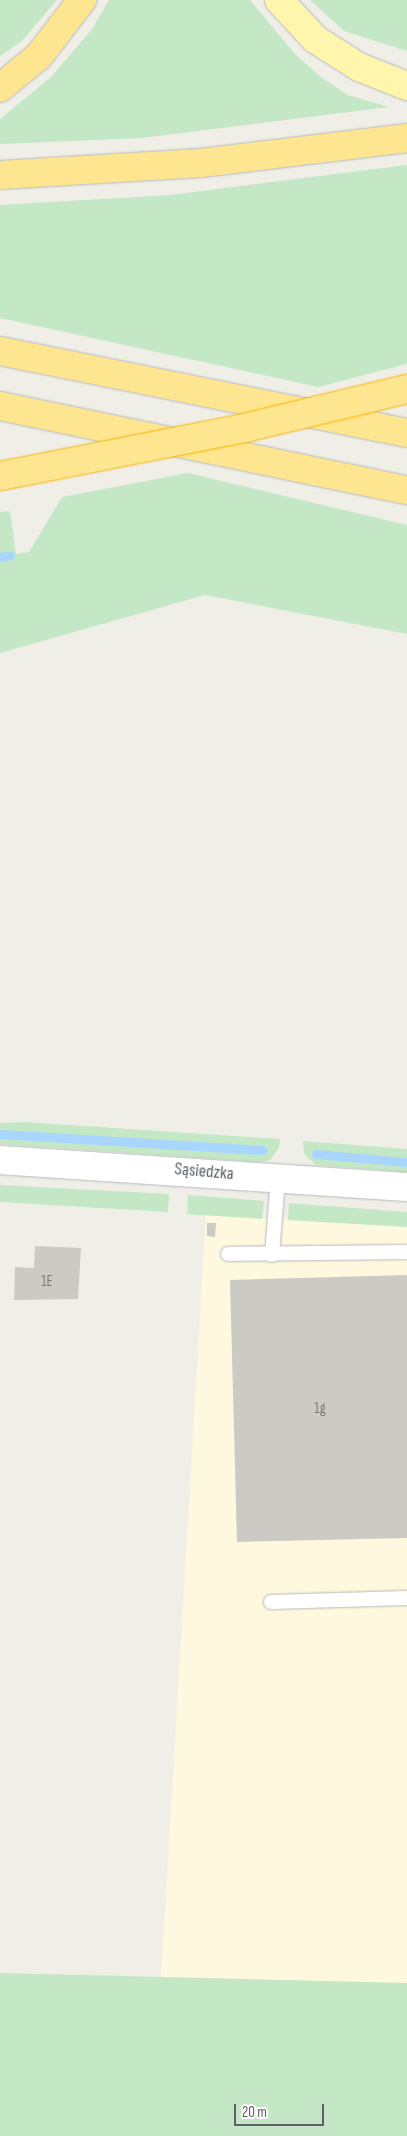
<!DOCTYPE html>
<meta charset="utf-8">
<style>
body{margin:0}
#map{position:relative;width:407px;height:2136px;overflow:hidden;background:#f0efe7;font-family:"Sofia Sans Condensed",sans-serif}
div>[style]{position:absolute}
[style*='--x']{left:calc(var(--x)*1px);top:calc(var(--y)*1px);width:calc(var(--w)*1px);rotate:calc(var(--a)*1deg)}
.commercial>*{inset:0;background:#fef8de}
.green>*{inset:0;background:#c4e8c5}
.stream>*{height:9px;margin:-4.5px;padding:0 4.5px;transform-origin:4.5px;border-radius:4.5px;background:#a8d6ff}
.building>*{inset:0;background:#cccac4}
.roads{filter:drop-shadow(0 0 1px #b7b9bd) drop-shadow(0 0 1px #b7b9bd)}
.service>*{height:14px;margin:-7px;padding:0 7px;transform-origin:7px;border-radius:7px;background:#fff}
.tertiary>*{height:28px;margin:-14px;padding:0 14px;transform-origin:14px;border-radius:14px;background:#fff}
.primary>*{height:28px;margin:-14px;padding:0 14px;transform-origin:14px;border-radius:14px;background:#fff5ad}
.motorway>*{height:28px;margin:-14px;padding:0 14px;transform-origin:14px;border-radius:14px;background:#fee690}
.bridges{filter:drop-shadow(0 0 1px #f7b300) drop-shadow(0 0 1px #f7b300)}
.motorway-bridge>*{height:28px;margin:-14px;padding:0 14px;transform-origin:14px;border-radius:14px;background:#fee690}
span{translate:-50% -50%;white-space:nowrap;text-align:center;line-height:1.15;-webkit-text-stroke:4px #fff;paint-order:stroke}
.number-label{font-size:15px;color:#7a7c7e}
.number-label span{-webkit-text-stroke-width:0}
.street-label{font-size:18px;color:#5e6267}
.scale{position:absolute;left:234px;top:2104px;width:90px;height:22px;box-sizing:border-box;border:2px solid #5e6267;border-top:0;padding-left:6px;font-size:15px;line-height:18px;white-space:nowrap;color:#5e6267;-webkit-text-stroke:4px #fff;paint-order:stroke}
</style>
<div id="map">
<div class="commercial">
<i style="clip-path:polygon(206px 1215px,407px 1227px,407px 1983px,161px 1979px)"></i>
</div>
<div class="green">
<i style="clip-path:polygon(0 0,57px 0,22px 41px,0 56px)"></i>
<i style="clip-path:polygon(109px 0,250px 0,295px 54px,322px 78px,348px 95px,389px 107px,142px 138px,0 144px,0 119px,51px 77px,92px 29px)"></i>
<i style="clip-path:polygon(310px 0,407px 0,407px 51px,344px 31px)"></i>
<i style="clip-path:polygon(407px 165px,407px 364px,318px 387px,0 318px,0 205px,170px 195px)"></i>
<i style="clip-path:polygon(188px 473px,407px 525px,407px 634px,205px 595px,0 653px,0 512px,10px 511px,16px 554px,29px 552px,62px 497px)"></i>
<i style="clip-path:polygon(25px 1122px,280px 1139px,279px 1148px,270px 1160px,261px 1162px,0 1144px,0 1123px)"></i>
<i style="clip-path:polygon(303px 1141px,407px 1149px,407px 1172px,316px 1165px,304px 1154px)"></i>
<i style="clip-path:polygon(0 1185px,169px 1194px,168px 1212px,0 1202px)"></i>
<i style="clip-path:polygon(188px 1195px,264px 1201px,262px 1219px,187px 1214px)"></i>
<i style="clip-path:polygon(289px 1203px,407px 1212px,407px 1227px,288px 1220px)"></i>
<i style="clip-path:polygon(0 1973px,407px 1983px,407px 2136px,0 2136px)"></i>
</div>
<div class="stream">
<i style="--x:0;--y:557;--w:10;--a:-11"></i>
<i style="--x:0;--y:1134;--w:263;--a:3.5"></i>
<i style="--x:316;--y:1154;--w:91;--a:5"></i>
</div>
<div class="building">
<i style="clip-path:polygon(207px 1223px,216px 1223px,215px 1237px,207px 1236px)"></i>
<i style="clip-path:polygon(35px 1246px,81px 1248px,78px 1299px,14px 1300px,15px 1267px,34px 1268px)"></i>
<i style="clip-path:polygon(407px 1275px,407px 1538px,237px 1542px,230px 1280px)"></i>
</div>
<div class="roads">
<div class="service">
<i style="--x:228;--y:1254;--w:179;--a:-0.6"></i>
<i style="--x:272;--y:1255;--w:77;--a:-85.5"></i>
<i style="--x:271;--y:1602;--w:136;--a:-1.7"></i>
</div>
<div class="tertiary">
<i style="--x:0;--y:1160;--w:408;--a:3.8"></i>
</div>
<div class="primary">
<i style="--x:279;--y:0;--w:53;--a:47.3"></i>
<i style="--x:315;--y:39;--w:52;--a:32.5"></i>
<i style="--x:359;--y:67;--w:52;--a:21.6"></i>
</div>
<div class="motorway">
<i style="--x:0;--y:88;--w:50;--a:-39.4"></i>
<i style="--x:39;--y:56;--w:71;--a:-52.5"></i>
<i style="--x:0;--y:175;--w:201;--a:-3.4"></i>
<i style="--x:201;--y:163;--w:208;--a:-6.9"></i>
<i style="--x:0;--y:351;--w:415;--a:11.4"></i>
<i style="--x:0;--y:406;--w:416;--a:11.7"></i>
</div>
</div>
<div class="bridges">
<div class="motorway-bridge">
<i style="--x:0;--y:476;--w:249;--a:-11.1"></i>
<i style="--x:244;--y:428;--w:168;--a:-13.5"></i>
</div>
</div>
<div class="number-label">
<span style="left:47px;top:1282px">1E</span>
<span style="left:320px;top:1409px">1g</span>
</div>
<div class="street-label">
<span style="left:204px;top:1172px;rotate:5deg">Sąsiedzka</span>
</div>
<div class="scale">20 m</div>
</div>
